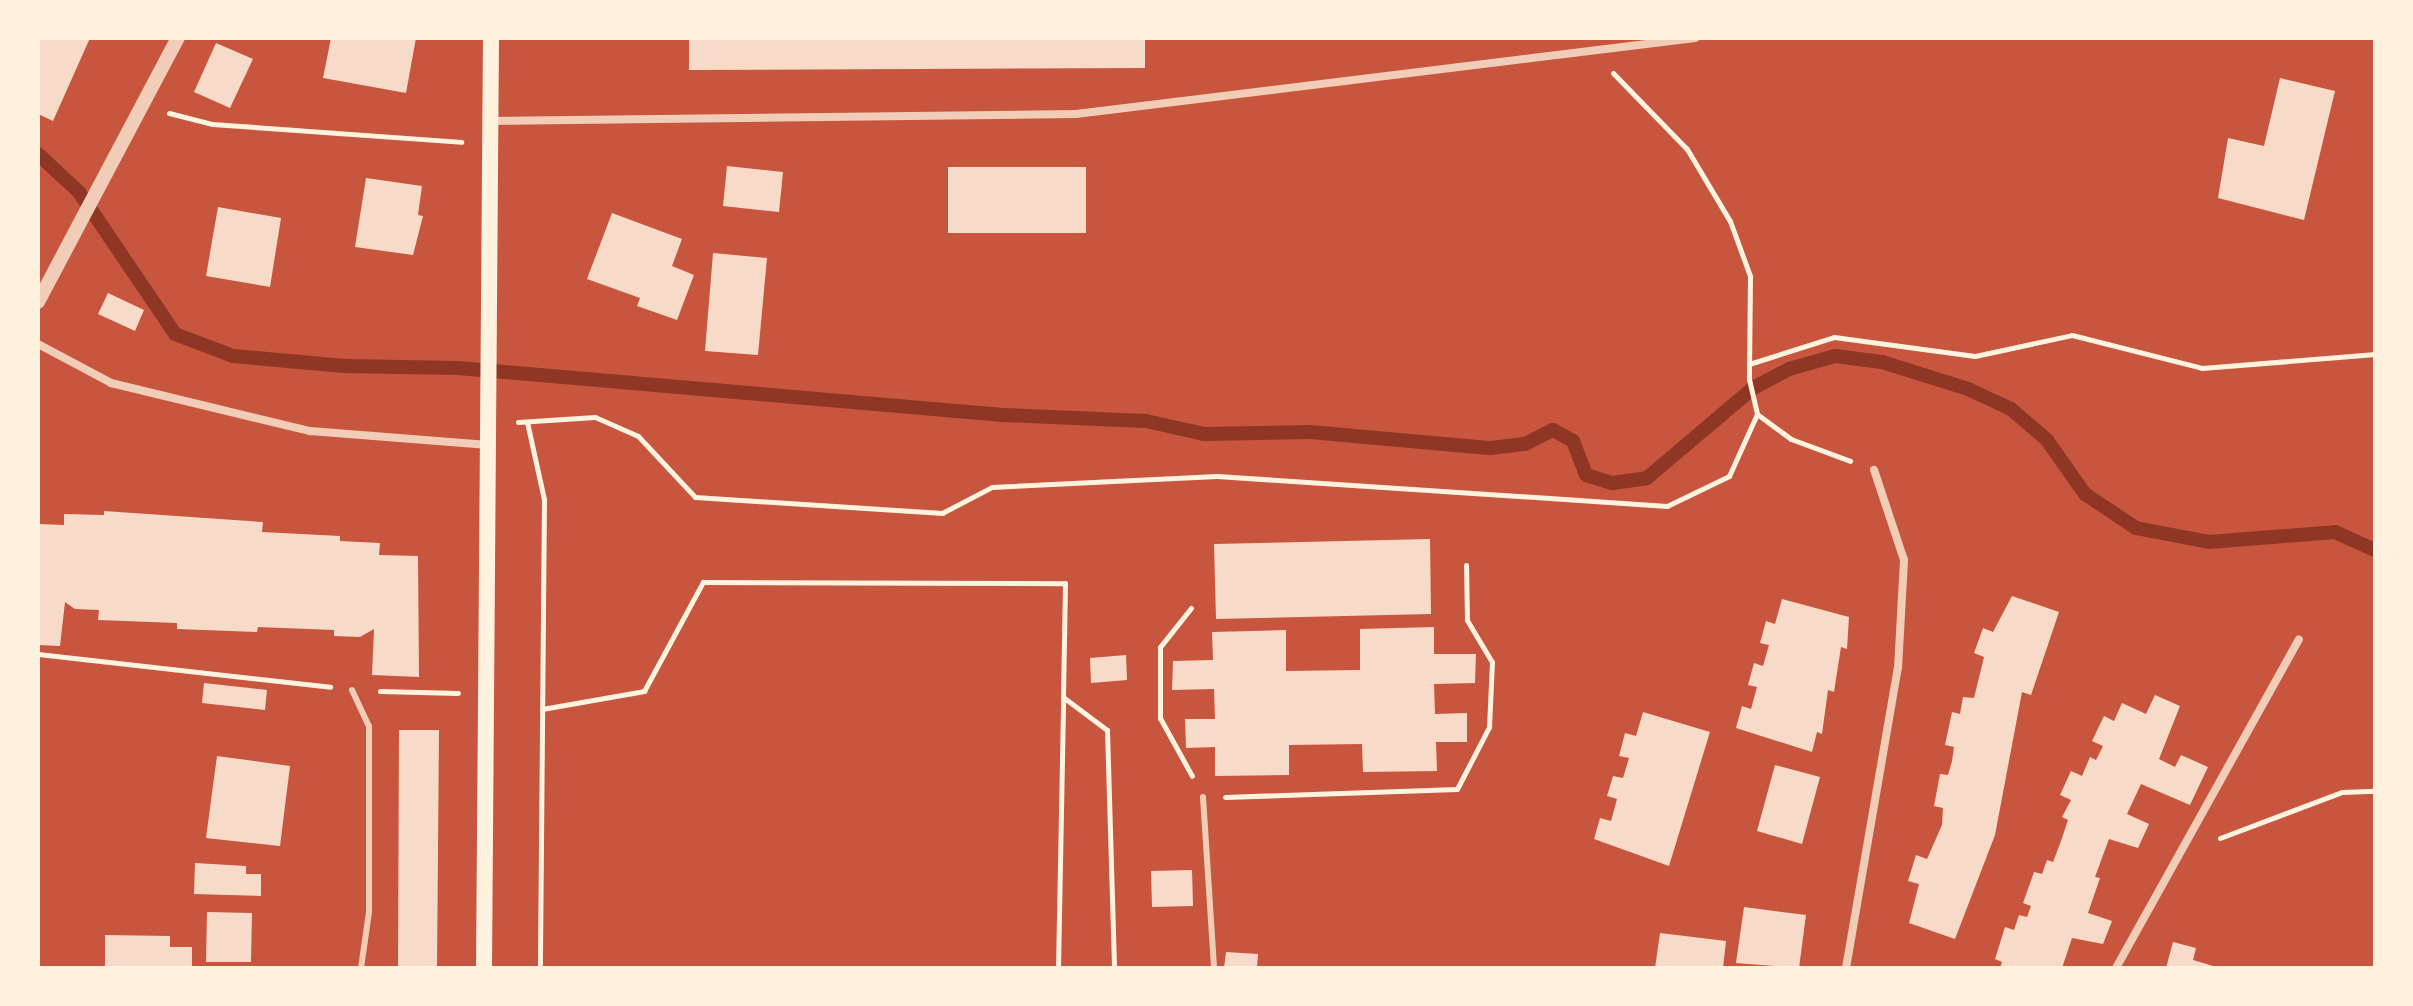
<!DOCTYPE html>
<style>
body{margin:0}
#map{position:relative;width:2413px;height:1006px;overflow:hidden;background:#c8553d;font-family:"Fira Sans",sans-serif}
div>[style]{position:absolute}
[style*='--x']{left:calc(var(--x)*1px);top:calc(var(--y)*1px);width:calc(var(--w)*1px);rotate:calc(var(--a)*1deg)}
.stream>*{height:14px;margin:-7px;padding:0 7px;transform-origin:7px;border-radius:7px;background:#8f3625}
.building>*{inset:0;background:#f7dbc8}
.path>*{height:5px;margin:-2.5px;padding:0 2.5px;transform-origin:2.5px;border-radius:2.5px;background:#fff3e0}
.service>*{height:6px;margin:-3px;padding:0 3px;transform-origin:3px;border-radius:3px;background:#f1ccb7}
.minor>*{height:8px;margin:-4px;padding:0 4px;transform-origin:4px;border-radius:4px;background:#f1ccb7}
.tertiary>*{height:14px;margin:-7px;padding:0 7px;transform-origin:7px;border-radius:7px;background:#f1ccb7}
.secondary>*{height:16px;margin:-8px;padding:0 8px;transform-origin:8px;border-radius:8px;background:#fff3e0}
span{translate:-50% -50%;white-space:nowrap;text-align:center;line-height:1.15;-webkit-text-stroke:6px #fff3e0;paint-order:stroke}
.frame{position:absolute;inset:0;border:40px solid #fff3e0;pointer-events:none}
</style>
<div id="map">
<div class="stream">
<i style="--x:38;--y:154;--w:56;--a:42.8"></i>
<i style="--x:79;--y:192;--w:171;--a:55.9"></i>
<i style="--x:175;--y:334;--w:62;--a:20.8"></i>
<i style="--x:233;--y:356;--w:112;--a:5.1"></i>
<i style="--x:345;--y:366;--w:113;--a:1"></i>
<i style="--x:458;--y:368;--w:547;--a:4.93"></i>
<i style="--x:1003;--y:415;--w:143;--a:2.4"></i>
<i style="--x:1146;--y:421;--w:59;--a:12.6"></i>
<i style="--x:1204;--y:434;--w:106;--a:-1.1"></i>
<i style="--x:1310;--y:432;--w:182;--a:5.1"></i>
<i style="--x:1491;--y:448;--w:34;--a:-7"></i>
<i style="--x:1525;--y:444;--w:31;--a:-27"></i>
<i style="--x:1553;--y:430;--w:23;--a:29"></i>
<i style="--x:1573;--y:441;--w:36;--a:69"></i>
<i style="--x:1586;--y:475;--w:28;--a:17"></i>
<i style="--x:1613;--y:483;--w:34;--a:-8"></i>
<i style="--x:1647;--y:478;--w:139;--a:-40.3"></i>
<i style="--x:1753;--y:388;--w:41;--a:-27.8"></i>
<i style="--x:1789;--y:369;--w:48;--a:-15.8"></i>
<i style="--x:1835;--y:356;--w:47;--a:7.3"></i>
<i style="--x:1882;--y:362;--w:90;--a:17.4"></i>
<i style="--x:1968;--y:389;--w:47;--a:24.9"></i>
<i style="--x:2011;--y:409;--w:48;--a:40.7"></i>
<i style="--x:2047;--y:440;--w:66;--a:54.9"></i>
<i style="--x:2085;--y:494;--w:61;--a:33.7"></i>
<i style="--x:2136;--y:528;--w:74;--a:10.9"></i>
<i style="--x:2209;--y:542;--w:126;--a:-4.5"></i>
<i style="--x:2335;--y:532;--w:44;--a:24.2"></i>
</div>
<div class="building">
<i style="clip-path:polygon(38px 38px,90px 38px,53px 121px,38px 114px)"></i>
<i style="clip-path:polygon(331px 38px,416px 38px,406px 93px,323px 78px)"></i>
<i style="clip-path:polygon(689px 38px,1145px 38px,1145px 68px,689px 70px)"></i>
<i style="clip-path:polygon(216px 43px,253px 59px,230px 108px,194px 92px)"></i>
<i style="clip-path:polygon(2280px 78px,2335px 91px,2304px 220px,2218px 198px,2228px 138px,2264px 146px)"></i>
<i style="clip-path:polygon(727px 166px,783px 172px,779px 212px,723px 206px)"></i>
<i style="clip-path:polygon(948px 167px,1086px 167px,1086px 233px,948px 233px)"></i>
<i style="clip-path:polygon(366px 178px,422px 186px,418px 215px,423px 216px,413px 255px,355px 247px)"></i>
<i style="clip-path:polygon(218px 207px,281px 218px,270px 287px,206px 276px)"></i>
<i style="clip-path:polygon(612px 213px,682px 239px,672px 266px,694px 275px,677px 320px,637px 306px,640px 298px,587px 279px)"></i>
<i style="clip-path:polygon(713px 253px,767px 258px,758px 355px,705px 351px)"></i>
<i style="clip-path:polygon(108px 293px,144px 310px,135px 331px,98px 314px)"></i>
<i style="clip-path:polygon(104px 511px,263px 522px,262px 532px,340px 536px,340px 541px,380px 543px,379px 555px,418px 556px,419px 677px,372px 675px,374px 629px,360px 637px,334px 636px,334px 630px,258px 627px,257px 632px,177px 629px,177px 623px,98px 620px,99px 610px,75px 609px,65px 602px,60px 646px,38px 645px,38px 524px,64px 525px,64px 514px,104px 515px)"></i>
<i style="clip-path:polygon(1430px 539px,1431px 614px,1216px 619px,1214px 544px)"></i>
<i style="clip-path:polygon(2012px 596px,2059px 612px,2031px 695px,2022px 692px,1995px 835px,1955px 939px,1909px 923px,1919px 884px,1908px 881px,1916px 855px,1927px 859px,1942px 825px,1943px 808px,1934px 806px,1940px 774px,1948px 775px,1952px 761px,1954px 747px,1945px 745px,1952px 712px,1960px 714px,1963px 697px,1974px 698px,1984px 657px,1974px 653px,1983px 628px,1993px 632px)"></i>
<i style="clip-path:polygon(1782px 599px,1849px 617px,1847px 649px,1841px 647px,1834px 692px,1828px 690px,1822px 734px,1817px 732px,1812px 752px,1736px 728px,1742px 706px,1751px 709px,1757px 687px,1748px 685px,1754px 663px,1763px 666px,1769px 645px,1760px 643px,1766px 621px,1775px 624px)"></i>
<i style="clip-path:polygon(1434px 627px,1434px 654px,1476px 654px,1475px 683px,1434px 684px,1435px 714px,1467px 713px,1467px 742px,1436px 742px,1437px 771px,1363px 772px,1362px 744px,1289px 745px,1289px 775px,1215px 776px,1215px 747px,1186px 748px,1185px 719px,1215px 719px,1214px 689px,1172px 690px,1173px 661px,1213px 660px,1212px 632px,1286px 630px,1286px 671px,1360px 670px,1360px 629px)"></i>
<i style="clip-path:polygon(1126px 655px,1127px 680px,1091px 683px,1090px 658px)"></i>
<i style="clip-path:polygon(204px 683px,267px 690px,265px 710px,202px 703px)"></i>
<i style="clip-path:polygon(2155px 695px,2180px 706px,2159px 759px,2175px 767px,2181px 755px,2208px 767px,2190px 805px,2141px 784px,2127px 814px,2149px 824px,2138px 848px,2109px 839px,2095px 877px,2100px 878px,2088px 913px,2112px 921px,2103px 944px,2072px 938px,2062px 968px,2000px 968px,2002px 962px,1995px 959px,2005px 927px,2014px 930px,2019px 915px,2027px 917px,2031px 906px,2023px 903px,2034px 872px,2042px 874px,2047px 860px,2053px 862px,2061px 841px,2068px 820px,2062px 817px,2071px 800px,2060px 795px,2071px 771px,2082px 776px,2090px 757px,2096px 760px,2103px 746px,2092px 741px,2104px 716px,2114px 721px,2122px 703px,2146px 714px)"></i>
<i style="clip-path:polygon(1643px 712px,1710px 732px,1669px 866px,1594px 839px,1600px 818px,1611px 821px,1617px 799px,1607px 796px,1613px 776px,1623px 778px,1629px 758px,1619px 756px,1625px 733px,1636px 736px)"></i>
<i style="clip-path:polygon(399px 730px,439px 730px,437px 968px,398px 968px)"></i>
<i style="clip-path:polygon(217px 756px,290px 766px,280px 846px,206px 838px)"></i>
<i style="clip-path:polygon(1775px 765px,1820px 777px,1802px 844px,1757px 831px)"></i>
<i style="clip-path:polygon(195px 863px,246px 866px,246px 874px,261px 874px,261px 896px,194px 894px)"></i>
<i style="clip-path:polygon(1192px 870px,1193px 906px,1152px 907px,1151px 871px)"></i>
<i style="clip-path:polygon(1744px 907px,1806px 915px,1799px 968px,1736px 963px)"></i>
<i style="clip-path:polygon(207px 912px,252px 913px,251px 962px,206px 962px)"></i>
<i style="clip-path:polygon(1660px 933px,1726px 941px,1723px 968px,1655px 968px)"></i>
<i style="clip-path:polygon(105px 935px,170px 936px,170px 947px,192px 947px,192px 968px,105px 968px)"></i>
<i style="clip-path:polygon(2173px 942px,2196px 948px,2193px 960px,2220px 968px,2166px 968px)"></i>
<i style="clip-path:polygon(1226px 952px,1258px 954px,1257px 968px,1224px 968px)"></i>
</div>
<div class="path">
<i style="--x:1613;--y:73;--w:106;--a:45.8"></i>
<i style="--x:1687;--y:149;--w:84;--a:59.2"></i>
<i style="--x:1730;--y:221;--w:59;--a:70"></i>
<i style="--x:1750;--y:276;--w:103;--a:90.6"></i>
<i style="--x:1749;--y:379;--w:36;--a:77"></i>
<i style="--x:1757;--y:414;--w:42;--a:36.3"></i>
<i style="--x:1791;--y:439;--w:63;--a:20.4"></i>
<i style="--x:169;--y:113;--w:44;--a:14.3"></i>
<i style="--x:212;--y:124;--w:250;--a:4.1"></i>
<i style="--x:1749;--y:364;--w:89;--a:-17.6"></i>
<i style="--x:1834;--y:337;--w:142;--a:7.7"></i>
<i style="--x:1975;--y:356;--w:99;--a:-12.2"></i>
<i style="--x:2072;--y:335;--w:134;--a:14.2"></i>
<i style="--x:2202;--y:368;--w:174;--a:-4.6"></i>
<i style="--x:518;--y:422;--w:77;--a:-3.7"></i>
<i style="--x:595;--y:417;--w:47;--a:23.8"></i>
<i style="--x:638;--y:436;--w:83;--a:46.9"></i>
<i style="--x:695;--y:497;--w:248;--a:3.7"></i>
<i style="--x:942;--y:513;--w:56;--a:-27.5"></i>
<i style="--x:992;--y:487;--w:225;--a:-2.8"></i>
<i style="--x:1217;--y:476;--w:451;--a:3.8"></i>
<i style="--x:1667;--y:506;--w:69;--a:-25.8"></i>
<i style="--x:1729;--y:476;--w:68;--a:-65.7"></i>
<i style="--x:527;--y:422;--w:79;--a:77.6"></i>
<i style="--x:544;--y:499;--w:469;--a:90.5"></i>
<i style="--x:1191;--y:608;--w:50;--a:128.5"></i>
<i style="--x:1160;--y:647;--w:71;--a:90"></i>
<i style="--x:1160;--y:718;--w:66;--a:61.1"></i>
<i style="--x:38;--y:654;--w:294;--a:6.4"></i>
<i style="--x:380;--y:691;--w:78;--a:1.5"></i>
<i style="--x:542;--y:709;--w:104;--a:-10"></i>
<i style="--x:644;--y:691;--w:124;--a:-61.6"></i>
<i style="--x:703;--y:582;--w:362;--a:0.2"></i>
<i style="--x:1065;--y:583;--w:114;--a:91"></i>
<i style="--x:1063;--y:697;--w:55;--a:36.9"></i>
<i style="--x:1107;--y:730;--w:238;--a:88.3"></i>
<i style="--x:1225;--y:797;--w:232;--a:-2"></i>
<i style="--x:1457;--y:789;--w:70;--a:-62.7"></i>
<i style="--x:1489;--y:727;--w:65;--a:-87.4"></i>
<i style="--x:1492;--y:662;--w:49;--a:-120.8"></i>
<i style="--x:1467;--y:620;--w:55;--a:-91"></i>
<i style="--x:2220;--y:838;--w:130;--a:-20.7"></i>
<i style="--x:2342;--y:792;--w:33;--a:-2"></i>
<i style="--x:1058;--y:968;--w:270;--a:-88.9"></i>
</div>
<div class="service">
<i style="--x:352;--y:690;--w:40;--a:65"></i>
<i style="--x:369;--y:726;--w:186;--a:90"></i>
<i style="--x:369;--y:912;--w:57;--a:98.1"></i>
<i style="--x:1203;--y:797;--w:171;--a:86.3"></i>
</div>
<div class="minor">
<i style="--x:490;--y:121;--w:586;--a:-0.68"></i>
<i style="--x:1076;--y:114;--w:624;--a:-7"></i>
<i style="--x:38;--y:344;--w:83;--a:28.1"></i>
<i style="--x:111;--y:383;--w:205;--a:13.6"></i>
<i style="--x:310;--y:431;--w:179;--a:4.5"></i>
<i style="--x:1846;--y:968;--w:304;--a:-80.2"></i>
<i style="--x:1898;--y:668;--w:108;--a:-86.8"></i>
<i style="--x:1904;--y:560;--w:95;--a:-108.4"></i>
<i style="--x:2116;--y:968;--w:376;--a:-60.9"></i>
</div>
<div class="tertiary">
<i style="--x:38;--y:302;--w:299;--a:-62.1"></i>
</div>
<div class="secondary">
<i style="--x:484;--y:968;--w:930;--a:-89.57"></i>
</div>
<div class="frame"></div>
</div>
